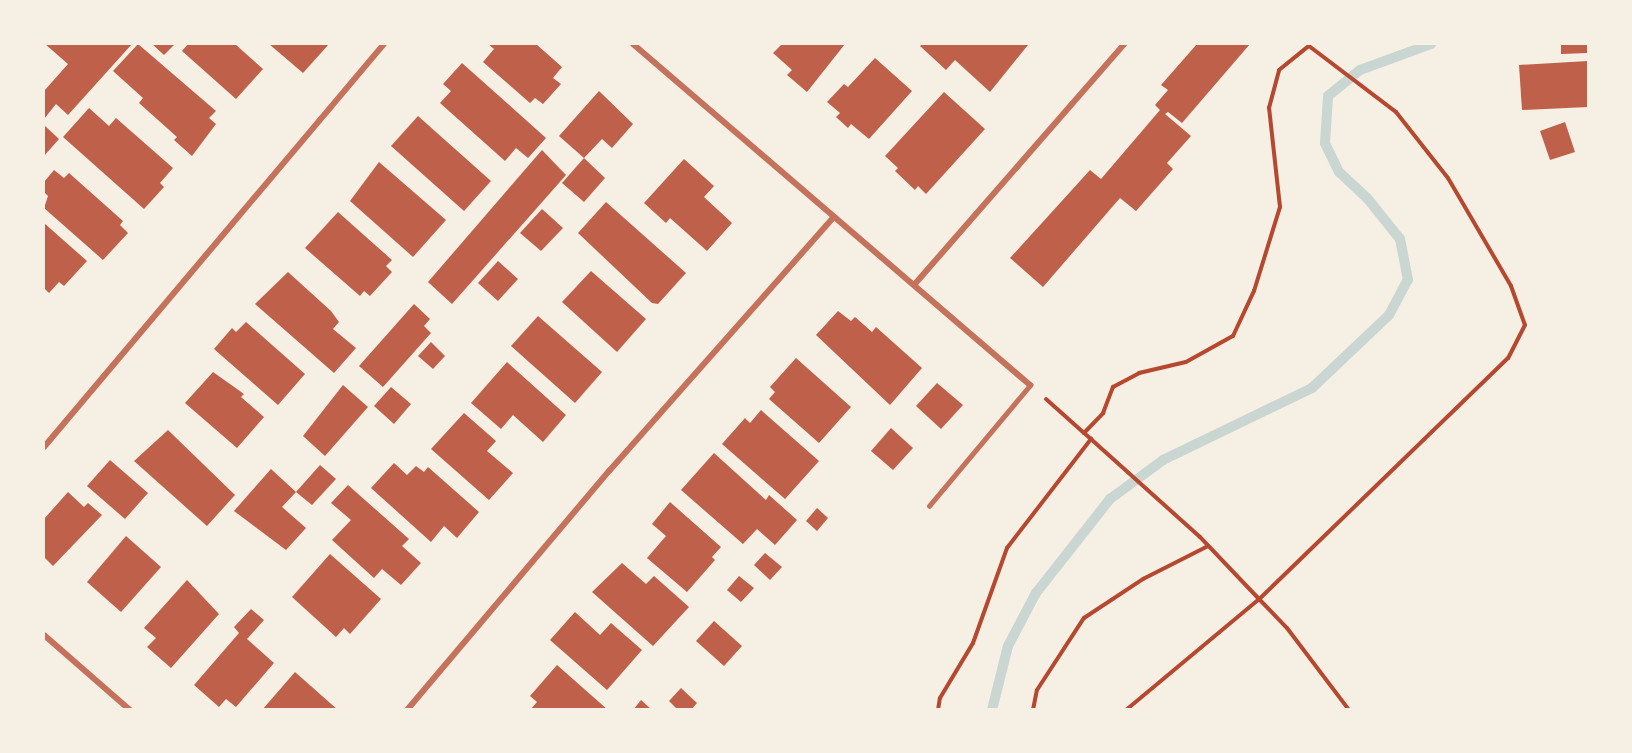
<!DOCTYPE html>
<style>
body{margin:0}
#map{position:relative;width:1632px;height:753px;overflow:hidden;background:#f6efe4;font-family:Poppins,sans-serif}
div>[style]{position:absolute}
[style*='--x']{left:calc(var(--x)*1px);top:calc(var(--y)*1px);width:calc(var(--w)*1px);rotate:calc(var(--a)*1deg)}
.stream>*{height:10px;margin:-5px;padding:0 5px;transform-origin:5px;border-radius:5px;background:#c9d6d2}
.building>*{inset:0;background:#bf614a}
.path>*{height:4px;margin:-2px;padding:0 2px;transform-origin:2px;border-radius:2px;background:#b5482f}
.service>*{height:4.5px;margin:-2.25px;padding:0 2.25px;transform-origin:2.25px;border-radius:2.25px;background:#c5725c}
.minor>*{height:6px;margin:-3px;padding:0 3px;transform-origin:3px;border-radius:3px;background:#c5725c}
span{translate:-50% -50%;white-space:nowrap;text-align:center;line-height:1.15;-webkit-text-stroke:4.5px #f6efe4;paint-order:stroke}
.frame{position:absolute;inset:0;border:45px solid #f6efe4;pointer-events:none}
</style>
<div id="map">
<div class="stream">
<i style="--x:992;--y:710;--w:66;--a:-76"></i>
<i style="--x:1008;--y:646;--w:60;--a:-62.2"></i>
<i style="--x:1036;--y:593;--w:120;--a:-51.8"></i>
<i style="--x:1110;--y:499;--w:66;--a:-36.3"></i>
<i style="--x:1163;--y:460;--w:165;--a:-25.8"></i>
<i style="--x:1312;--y:388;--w:106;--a:-43.5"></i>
<i style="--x:1389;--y:315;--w:40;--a:-62"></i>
<i style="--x:1408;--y:280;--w:42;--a:-101"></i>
<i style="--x:1400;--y:239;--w:53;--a:-128.8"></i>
<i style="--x:1367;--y:198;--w:38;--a:-137"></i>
<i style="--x:1339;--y:172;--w:32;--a:-116"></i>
<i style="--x:1325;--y:143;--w:47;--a:-86.3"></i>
<i style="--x:1328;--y:96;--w:41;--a:-39.1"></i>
<i style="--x:1360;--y:70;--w:76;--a:-20.1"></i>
</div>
<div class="building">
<i style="clip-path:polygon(45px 44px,132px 44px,68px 115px,56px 104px,44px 119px,44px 91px,68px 64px)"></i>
<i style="clip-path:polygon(138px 44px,216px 111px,209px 118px,216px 124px,192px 156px,174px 140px,177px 137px,139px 103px,143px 98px,113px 71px)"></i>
<i style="clip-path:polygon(152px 44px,172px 44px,174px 45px,164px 55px)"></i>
<i style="clip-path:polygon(188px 44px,235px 44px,263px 69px,236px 99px,182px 51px)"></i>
<i style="clip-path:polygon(269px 44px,329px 44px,303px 73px)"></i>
<i style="clip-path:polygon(488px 44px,536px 44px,562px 67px,553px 78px,561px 84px,543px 104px,535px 98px,530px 103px,483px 62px,494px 49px)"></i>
<i style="clip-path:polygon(782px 44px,845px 44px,807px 92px,787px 75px,792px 70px,773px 53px)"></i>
<i style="clip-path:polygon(922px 44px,1025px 44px,1028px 45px,990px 92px,955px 60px,946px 70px,920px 46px)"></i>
<i style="clip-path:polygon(1197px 44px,1250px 44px,1182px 123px,1168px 112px,1165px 114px,1191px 136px,1167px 163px,1173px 169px,1136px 211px,1120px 198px,1043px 287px,1010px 258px,1090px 170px,1101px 179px,1160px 110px,1155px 105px,1168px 90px,1161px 85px)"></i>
<i style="clip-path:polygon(1561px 44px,1588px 44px,1588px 53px,1561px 54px)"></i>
<i style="clip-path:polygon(875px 58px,912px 91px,869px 139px,851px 124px,848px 128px,836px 117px,840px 113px,827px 102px,844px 84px,848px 87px)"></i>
<i style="clip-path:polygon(1588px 61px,1588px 107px,1522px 110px,1519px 65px)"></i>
<i style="clip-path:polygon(462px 63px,546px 138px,528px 158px,516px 148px,505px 161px,440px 103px,451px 91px,443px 84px)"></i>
<i style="clip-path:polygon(599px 91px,633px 124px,612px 148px,602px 139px,584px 158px,559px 136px)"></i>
<i style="clip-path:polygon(944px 92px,985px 129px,926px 194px,918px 186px,915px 190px,895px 171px,898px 168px,885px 156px)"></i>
<i style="clip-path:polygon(89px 108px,109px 126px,116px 118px,173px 168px,160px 183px,164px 187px,144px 209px,63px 137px)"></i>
<i style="clip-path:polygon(418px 116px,491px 181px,464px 211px,391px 146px)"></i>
<i style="clip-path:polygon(1565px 122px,1575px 152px,1550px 160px,1540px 131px)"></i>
<i style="clip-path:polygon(44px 125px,59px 139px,44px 156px)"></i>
<i style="clip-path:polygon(542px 150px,566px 175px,452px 304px,428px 282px)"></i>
<i style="clip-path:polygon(584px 158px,605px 178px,584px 202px,562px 183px)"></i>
<i style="clip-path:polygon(684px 159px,714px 186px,704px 197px,732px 223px,707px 251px,670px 218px,666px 223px,644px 203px)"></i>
<i style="clip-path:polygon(379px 162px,446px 220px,413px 257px,350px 201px)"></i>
<i style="clip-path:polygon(54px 170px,64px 178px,69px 173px,123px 221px,120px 225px,128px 233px,103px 260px,44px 208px,48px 196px,44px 192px,44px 182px)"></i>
<i style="clip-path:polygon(606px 202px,686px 273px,658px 304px,652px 303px,578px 233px)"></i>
<i style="clip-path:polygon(542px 209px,563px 228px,541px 251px,520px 233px)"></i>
<i style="clip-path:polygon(338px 212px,392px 260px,386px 266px,392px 272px,370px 296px,364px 291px,360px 296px,305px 248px)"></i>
<i style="clip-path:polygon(44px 223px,87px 261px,64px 286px,59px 282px,49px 293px,44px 288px)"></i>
<i style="clip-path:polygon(498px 261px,518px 279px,498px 301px,478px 283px)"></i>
<i style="clip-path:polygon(591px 271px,646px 319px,617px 352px,562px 302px)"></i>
<i style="clip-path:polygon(288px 272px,331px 311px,339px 322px,333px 329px,356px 348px,334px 373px,255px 304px)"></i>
<i style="clip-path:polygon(414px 304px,430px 319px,424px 326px,431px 333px,383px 387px,359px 366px)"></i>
<i style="clip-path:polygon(838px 311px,851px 321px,855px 317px,872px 332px,876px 327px,922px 368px,890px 405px,816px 335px)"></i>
<i style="clip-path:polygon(538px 316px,602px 372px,575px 403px,511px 346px)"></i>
<i style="clip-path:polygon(246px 322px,305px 374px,278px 405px,214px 349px,232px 328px,236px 332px)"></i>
<i style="clip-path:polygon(431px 342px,445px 356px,433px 369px,418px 356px)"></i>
<i style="clip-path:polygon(796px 358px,851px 407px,819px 443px,769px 399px,775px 392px,770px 387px)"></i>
<i style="clip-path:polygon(507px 362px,566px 415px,543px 442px,513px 415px,501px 429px,471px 403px)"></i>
<i style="clip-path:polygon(213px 372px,244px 394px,241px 397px,264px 417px,237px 448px,185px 403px)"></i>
<i style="clip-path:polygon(937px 383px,963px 405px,941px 429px,916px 406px)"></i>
<i style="clip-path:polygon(343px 385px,368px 407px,325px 456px,303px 436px)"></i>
<i style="clip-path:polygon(391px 387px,411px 404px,394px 424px,374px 406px)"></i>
<i style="clip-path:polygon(761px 410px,819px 461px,785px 499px,722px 444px,745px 418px,750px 423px)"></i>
<i style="clip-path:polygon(464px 413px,496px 441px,487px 451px,513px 473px,489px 500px,431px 449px)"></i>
<i style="clip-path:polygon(891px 428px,913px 448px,893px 470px,871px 451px)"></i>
<i style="clip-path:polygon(168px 430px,235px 495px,207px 526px,134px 461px)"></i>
<i style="clip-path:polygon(714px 453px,766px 500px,769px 495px,797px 520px,775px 545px,757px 529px,743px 544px,681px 490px)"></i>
<i style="clip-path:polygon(110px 460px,148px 493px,125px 519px,87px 486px)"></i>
<i style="clip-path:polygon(394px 463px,407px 475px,416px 466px,424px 472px,428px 467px,479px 512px,457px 538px,444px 526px,431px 542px,371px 488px)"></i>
<i style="clip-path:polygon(320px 465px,336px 479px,312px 505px,296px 492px)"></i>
<i style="clip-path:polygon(271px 469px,296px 492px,282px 507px,306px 528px,286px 550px,234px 511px)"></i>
<i style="clip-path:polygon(348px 485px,409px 539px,402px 546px,421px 563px,401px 585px,382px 569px,374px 578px,332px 540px,351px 520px,331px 503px)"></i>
<i style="clip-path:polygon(68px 492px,84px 507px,88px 503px,102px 515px,53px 566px,44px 557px,44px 519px)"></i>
<i style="clip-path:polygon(670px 502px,721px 547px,712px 557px,715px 560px,687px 592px,647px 558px,666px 536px,652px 524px)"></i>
<i style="clip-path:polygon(817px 508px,828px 518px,817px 531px,806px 521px)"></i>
<i style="clip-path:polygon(126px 536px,161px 567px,121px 612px,87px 582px)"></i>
<i style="clip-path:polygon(765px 553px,782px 567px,770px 580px,754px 565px)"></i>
<i style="clip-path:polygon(330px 554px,381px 599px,350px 634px,344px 628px,336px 637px,292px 597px)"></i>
<i style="clip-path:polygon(622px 563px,646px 584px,654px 576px,689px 607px,653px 646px,592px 592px)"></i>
<i style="clip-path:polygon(739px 576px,754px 588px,741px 602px,727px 590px)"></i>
<i style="clip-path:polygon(187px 580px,219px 614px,171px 668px,147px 647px,156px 638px,144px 628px)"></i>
<i style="clip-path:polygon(251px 609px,264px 620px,247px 639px,274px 663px,236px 707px,226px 699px,219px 707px,194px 685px,239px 633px,234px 627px)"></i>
<i style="clip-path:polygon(575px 612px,600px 635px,611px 623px,642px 650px,607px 690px,550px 640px)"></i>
<i style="clip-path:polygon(714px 621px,742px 646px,724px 666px,696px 641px)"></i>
<i style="clip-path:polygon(557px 665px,608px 710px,530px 710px,537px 702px,530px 696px)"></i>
<i style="clip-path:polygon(295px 672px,338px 710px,262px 710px)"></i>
<i style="clip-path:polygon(681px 688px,697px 703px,691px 710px,678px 710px,669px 701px)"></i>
<i style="clip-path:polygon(641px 700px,652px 710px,633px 710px)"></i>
</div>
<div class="path">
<i style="--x:1046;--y:399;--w:51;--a:41.8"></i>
<i style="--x:1084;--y:433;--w:28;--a:-46"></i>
<i style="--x:1103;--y:413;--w:28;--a:-69"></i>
<i style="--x:1113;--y:387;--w:30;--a:-28"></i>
<i style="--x:1139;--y:373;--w:48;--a:-13.2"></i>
<i style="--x:1186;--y:362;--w:54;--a:-29"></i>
<i style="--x:1233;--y:336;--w:50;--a:-65"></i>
<i style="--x:1254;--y:291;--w:88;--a:-72.8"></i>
<i style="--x:1280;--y:207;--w:100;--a:-96.3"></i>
<i style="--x:1269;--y:108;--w:39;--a:-75"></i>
<i style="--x:1279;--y:70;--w:38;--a:-39"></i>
<i style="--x:1309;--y:46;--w:109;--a:37.2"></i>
<i style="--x:1396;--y:112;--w:84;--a:51.8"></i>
<i style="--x:1448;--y:178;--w:125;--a:59.7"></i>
<i style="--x:1511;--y:286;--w:41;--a:70.3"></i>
<i style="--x:1525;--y:325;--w:37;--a:117"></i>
<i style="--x:1508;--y:358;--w:347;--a:135.9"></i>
<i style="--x:1259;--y:599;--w:86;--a:-133.6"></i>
<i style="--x:1200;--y:537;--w:156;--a:-138.1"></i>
<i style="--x:938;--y:710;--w:12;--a:-81"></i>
<i style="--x:940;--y:698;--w:64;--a:-59"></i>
<i style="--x:973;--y:643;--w:101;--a:-70.3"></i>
<i style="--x:1007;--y:548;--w:138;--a:-52.4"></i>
<i style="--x:1033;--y:710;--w:20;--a:-79"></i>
<i style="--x:1037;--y:690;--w:86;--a:-56.9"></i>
<i style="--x:1084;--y:618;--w:71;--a:-33.5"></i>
<i style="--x:1143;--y:579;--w:73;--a:-26.9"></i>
<i style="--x:1126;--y:710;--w:173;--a:-39.8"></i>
<i style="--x:1259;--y:599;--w:40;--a:46"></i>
<i style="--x:1287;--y:628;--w:103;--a:52.9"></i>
</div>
<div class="service">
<i style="--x:929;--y:506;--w:158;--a:-50.1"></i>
</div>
<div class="minor">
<i style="--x:633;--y:44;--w:523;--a:40.66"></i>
<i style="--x:914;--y:285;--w:320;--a:-48.9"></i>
<i style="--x:44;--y:447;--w:527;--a:-49.85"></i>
<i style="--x:44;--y:635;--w:114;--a:41.1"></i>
<i style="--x:407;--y:710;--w:314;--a:-49.8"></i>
<i style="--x:610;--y:470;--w:338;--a:-48.5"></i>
</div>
<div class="frame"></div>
</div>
